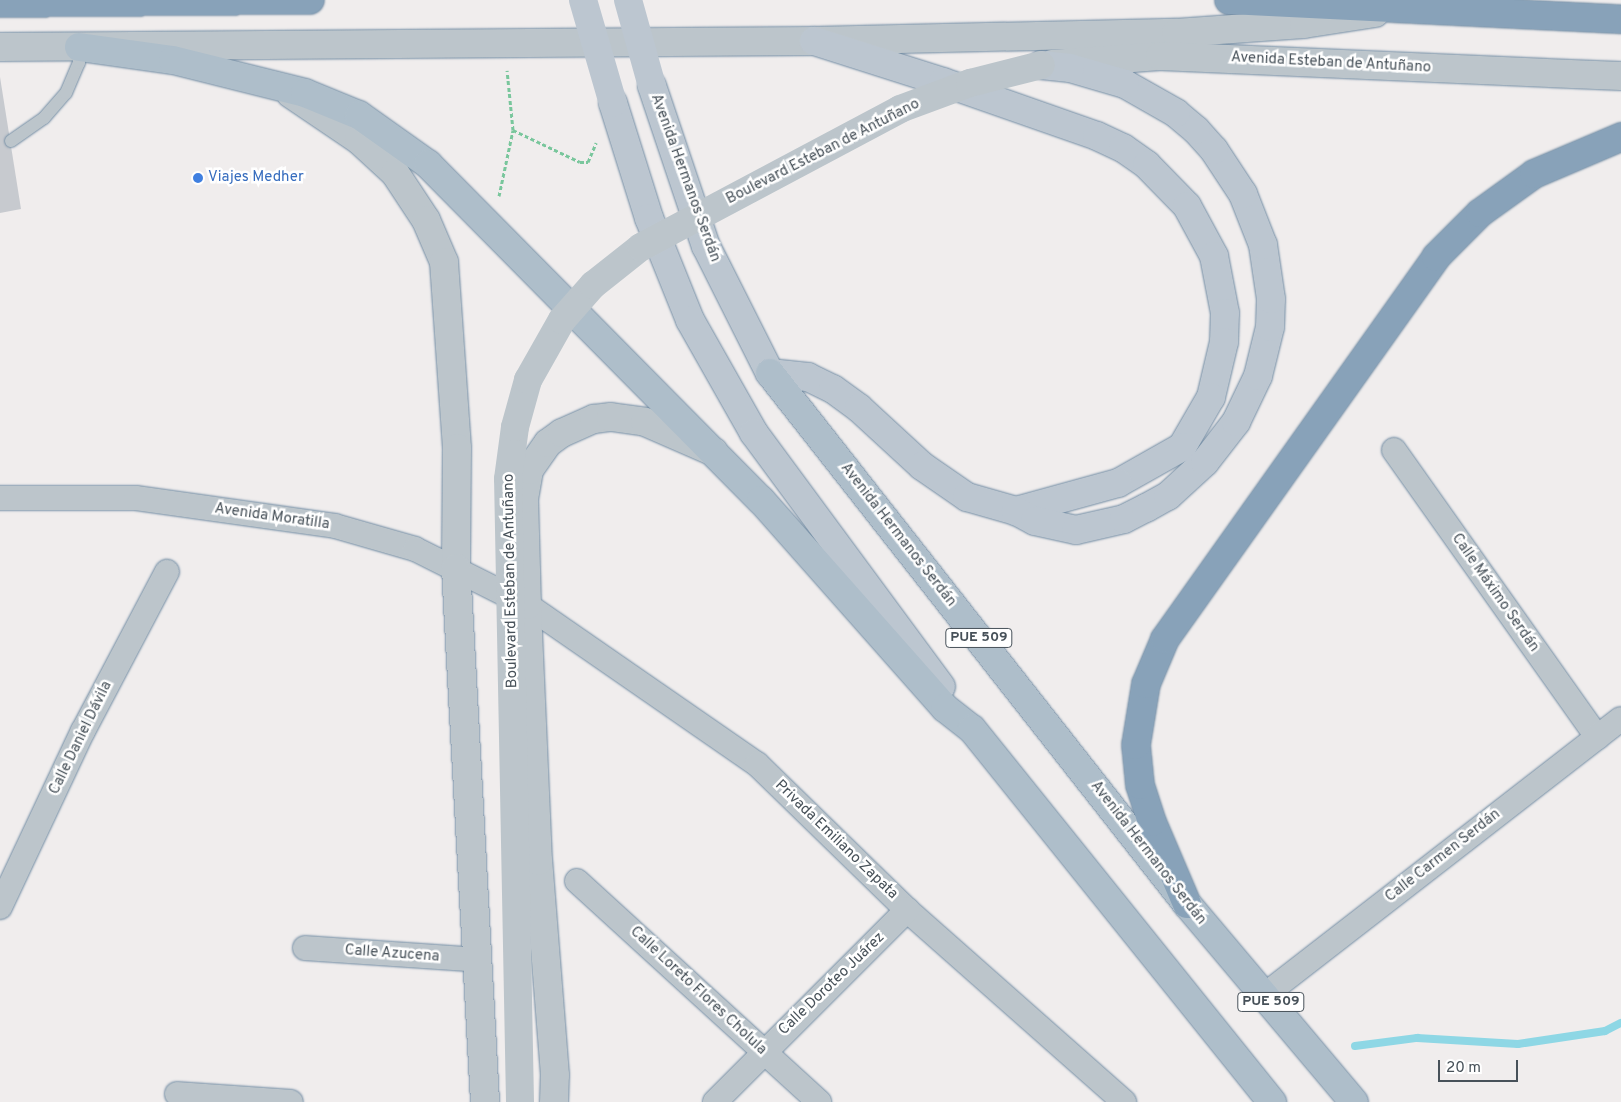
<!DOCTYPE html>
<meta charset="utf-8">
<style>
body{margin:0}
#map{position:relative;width:1621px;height:1102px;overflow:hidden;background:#f0eded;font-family:Overpass,sans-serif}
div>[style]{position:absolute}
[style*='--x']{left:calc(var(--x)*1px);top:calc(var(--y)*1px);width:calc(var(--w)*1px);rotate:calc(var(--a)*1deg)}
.stream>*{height:8px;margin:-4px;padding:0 4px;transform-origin:4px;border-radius:4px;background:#8ed7e5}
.building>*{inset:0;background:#c7cacf}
.path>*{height:3px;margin-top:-1.5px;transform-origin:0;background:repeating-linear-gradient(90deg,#79c69c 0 4px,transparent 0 6.5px)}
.roads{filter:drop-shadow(0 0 1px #738da4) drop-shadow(0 0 1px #738da4)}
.service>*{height:12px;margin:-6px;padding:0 6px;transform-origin:6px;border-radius:6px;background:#bcc5cb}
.minor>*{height:24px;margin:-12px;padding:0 12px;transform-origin:12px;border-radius:12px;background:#bcc5cb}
.tertiary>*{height:28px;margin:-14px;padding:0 14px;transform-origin:14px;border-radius:14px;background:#bcc5cb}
.secondary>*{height:28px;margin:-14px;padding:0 14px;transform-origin:14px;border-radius:14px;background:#bcc6d0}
.primary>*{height:28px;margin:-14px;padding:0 14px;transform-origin:14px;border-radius:14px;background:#aebeca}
.motorway>*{height:28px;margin:-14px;padding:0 14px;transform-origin:14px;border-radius:14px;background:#88a2b9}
.tertiary-bridge>*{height:28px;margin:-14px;padding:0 14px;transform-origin:14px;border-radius:14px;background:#bcc5cb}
.secondary-bridge>*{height:28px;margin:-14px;padding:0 14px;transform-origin:14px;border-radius:14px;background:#bcc6d0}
.dots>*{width:14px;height:14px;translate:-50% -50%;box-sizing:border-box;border:2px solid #fff;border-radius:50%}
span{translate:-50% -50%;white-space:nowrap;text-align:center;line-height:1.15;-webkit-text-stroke:5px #fff;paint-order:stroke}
.shield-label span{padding:1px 4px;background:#fff;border:1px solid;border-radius:4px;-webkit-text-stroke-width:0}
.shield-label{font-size:14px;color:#475159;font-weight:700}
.street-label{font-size:15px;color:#475159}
.shop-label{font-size:15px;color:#366cbe}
.left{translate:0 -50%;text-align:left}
.scale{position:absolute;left:1438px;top:1060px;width:80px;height:22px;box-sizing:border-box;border:2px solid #475159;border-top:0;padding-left:6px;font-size:15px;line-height:18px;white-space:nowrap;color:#475159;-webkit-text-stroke:4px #fff;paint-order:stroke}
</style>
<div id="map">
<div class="stream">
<i style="--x:1355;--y:1046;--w:63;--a:-7.4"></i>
<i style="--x:1417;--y:1038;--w:101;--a:3.4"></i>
<i style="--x:1518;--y:1044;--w:88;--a:-8.5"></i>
<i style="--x:1605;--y:1031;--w:18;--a:-27"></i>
</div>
<div class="building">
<i style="clip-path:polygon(0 77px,21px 209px,0 213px)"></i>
</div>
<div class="path">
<i style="--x:513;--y:130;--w:74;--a:25.5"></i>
<i style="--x:580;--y:162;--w:8;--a:0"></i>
<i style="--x:588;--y:162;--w:21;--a:-67"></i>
<i style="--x:499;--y:196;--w:67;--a:-78"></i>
<i style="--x:513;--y:130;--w:60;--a:-95.7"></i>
</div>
<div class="roads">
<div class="service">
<i style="--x:11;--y:141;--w:40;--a:-34.9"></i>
<i style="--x:44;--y:118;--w:33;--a:-49"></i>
<i style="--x:66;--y:93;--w:33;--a:-67"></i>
<i style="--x:79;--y:63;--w:16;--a:-90"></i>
</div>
<div class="minor">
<i style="--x:1394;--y:450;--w:352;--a:54.7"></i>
<i style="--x:0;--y:498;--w:136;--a:0"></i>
<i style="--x:136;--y:498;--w:201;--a:8"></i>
<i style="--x:335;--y:526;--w:83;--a:16"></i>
<i style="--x:415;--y:549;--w:125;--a:26.6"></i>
<i style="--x:527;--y:605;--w:280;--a:34.7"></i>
<i style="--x:757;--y:764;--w:209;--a:44.2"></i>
<i style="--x:907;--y:910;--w:290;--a:41.5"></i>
<i style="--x:577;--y:881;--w:328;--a:42.4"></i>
<i style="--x:0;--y:907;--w:195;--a:-64.8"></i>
<i style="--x:83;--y:731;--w:180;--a:-62.2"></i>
<i style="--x:305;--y:948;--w:174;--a:3.9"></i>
<i style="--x:1265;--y:995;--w:450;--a:-37.8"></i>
<i style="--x:177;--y:1094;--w:114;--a:4"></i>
<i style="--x:715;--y:1102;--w:272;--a:-45"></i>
</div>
<div class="tertiary">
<i style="--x:0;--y:47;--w:814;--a:-0.42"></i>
<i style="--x:814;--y:41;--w:362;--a:-1.3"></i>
<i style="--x:1176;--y:33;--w:128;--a:-4"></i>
<i style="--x:1304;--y:24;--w:72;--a:-8.8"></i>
<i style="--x:1052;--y:64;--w:108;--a:-4.2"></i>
<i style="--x:1160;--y:56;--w:461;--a:2.5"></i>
<i style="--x:291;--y:94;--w:82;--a:34.1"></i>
<i style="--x:359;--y:140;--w:49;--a:42.5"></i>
<i style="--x:395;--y:173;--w:56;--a:56.6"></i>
<i style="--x:426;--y:220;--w:46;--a:66.8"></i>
<i style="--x:444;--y:262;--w:186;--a:86"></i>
<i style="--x:457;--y:448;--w:120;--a:90.5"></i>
<i style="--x:456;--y:568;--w:535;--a:86.89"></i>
<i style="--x:554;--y:1102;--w:27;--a:-88"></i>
<i style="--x:555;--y:1075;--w:215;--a:-94.5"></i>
<i style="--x:538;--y:861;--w:256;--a:-92.5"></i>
<i style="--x:527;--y:605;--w:106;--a:-91.6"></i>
<i style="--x:524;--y:499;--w:29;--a:-80"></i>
<i style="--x:529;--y:470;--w:33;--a:-55"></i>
<i style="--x:548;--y:443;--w:17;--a:-36"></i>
<i style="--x:562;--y:433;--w:35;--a:-24"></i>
<i style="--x:594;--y:419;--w:17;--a:-7"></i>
<i style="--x:611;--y:417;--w:34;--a:8"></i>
<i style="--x:645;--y:422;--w:75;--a:23.5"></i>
</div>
<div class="secondary">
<i style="--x:814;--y:41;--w:135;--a:17.6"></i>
<i style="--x:943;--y:82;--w:163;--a:19.3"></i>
<i style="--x:1097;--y:136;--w:29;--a:25"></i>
<i style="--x:1123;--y:148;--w:29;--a:35"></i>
<i style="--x:1147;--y:165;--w:57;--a:45.7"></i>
<i style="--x:1187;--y:206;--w:57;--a:61.6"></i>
<i style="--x:1214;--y:256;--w:58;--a:79.1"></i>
<i style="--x:1225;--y:313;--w:29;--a:92"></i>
<i style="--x:1224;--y:342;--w:57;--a:103.3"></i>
<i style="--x:1211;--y:397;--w:58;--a:120.1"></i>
<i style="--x:1182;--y:447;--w:73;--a:150.6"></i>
<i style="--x:1118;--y:483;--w:106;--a:164.6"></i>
<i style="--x:652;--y:86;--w:169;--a:71.4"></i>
<i style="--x:706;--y:246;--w:142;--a:63.3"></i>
<i style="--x:770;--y:373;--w:38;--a:6"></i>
<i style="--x:808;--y:377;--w:28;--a:26"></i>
<i style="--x:833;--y:389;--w:32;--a:36"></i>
<i style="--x:859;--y:408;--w:86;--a:42.6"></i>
<i style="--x:922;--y:466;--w:55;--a:34.6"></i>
<i style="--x:967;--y:497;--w:51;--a:15.9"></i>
<i style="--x:1016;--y:511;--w:21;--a:28"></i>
<i style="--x:1035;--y:521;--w:42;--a:12.4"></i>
<i style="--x:1076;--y:530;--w:49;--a:-12.9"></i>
<i style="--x:1124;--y:519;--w:25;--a:-27"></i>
<i style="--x:1146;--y:508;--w:25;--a:-29"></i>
<i style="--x:1168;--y:496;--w:50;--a:-42.6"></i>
<i style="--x:1205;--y:462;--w:51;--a:-52.2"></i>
<i style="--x:1236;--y:422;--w:51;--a:-64.4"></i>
<i style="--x:1258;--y:376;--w:50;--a:-76.2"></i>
<i style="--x:1270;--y:327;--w:28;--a:-88"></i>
<i style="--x:1271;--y:299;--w:55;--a:-98.4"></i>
<i style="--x:1263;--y:245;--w:55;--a:-111.4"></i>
<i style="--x:1243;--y:194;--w:53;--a:-123.4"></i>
<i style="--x:1214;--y:150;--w:27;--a:-132"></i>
<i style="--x:1196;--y:130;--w:26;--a:-140"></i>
<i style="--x:1176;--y:113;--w:59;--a:-150.4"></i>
<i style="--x:1125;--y:84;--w:57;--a:-163.8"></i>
<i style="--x:1070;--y:68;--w:29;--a:-174"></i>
<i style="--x:613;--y:103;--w:121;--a:72.6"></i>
<i style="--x:649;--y:218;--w:110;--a:68.1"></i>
<i style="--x:690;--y:320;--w:130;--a:60.5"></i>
<i style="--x:754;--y:433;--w:315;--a:53.6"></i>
</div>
<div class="primary">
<i style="--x:79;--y:47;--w:95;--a:7.9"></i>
<i style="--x:173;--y:60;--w:136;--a:14"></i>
<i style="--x:305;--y:93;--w:58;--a:22.2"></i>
<i style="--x:359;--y:115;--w:85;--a:35.4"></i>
<i style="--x:428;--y:164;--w:473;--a:45.3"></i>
<i style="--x:761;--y:500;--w:278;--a:48.5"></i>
<i style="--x:945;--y:708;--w:34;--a:38"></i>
<i style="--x:972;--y:729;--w:479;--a:51.2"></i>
<i style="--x:770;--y:373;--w:675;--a:51.86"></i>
<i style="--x:1187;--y:904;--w:259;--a:49.9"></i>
</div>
<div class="motorway">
<i style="--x:1229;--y:0;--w:392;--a:2.8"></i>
<i style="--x:0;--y:3;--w:310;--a:-0.6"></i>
<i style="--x:1187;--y:904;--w:89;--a:-113.1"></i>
<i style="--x:1152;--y:822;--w:39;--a:-108"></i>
<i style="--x:1140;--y:785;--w:40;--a:-95.7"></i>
<i style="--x:1136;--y:745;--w:62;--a:-80.7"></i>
<i style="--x:1146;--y:684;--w:49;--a:-67.1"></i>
<i style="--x:1165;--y:639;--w:468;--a:-54.6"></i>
<i style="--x:1436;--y:257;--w:62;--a:-45"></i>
<i style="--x:1480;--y:213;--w:67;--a:-35.8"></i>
<i style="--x:1534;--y:174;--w:95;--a:-23"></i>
</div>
</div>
<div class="tertiary-bridge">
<i style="--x:520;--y:1102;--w:623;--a:-91.1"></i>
<i style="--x:508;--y:479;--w:52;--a:-82.3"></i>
<i style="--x:515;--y:427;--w:49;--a:-74.5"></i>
<i style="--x:528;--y:380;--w:69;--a:-60.5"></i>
<i style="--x:562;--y:320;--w:47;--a:-48.5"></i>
<i style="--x:593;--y:285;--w:61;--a:-38.4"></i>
<i style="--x:641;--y:247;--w:293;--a:-28"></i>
<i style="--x:900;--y:109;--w:75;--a:-20.4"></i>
<i style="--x:970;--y:83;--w:73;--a:-14.2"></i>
</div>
<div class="secondary-bridge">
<i style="--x:583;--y:0;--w:107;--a:73.8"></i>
<i style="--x:628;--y:0;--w:89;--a:74.4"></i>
</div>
<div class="dots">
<i style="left:198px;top:178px;background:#3f7fe0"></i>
</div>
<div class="shield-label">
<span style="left:979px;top:638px">PUE 509</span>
<span style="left:1271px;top:1002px">PUE 509</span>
</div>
<div class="street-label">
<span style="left:1331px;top:63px;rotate:3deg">Avenida Esteban de Antuñano</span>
<span style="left:823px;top:152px;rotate:-27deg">Boulevard Esteban de Antuñano</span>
<span style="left:685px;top:178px;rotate:70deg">Avenida Hermanos Serdán</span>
<span style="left:272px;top:517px;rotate:8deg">Avenida Moratilla</span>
<span style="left:898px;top:535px;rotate:52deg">Avenida Hermanos Serdán</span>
<span style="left:511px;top:581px;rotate:-91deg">Boulevard Esteban de Antuñano</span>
<span style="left:1495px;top:593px;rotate:55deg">Calle Máximo Serdán</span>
<span style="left:81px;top:738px;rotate:-64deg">Calle Daniel Dávila</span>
<span style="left:836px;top:840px;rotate:44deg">Privada Emiliano Zapata</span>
<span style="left:1148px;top:853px;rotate:52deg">Avenida Hermanos Serdán</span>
<span style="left:1443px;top:856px;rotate:-38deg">Calle Carmen Serdán</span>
<span style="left:392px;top:954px;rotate:4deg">Calle Azucena</span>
<span style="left:832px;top:984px;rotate:-44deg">Calle Doroteo Juárez</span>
<span style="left:698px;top:991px;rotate:43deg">Calle Loreto Flores Cholula</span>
</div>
<div class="shop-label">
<span class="left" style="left:208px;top:178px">Viajes Medher</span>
</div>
<div class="scale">20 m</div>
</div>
